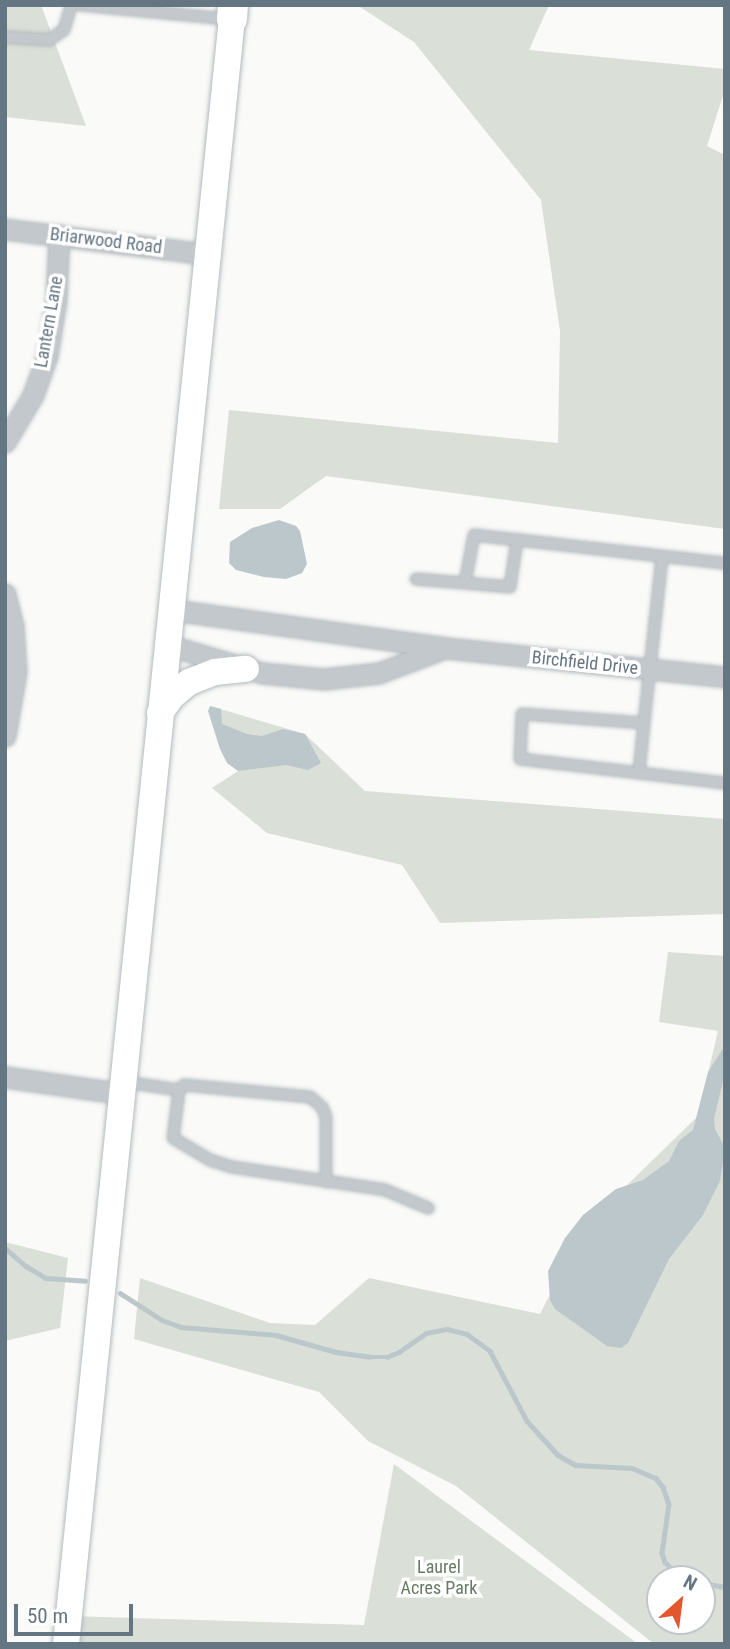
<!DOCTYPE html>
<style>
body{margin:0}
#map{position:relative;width:730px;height:1649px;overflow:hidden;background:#fafaf8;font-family:"Roboto Condensed",sans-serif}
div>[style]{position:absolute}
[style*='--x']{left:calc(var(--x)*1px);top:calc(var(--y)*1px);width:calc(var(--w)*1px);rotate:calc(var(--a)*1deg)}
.green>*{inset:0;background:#dadfd7}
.water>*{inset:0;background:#bbc7cb}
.stream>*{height:4.5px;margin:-2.25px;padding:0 2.25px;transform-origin:2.25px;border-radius:2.25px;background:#bbc7cb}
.roads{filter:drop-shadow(0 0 2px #b3babf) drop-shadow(0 0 2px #b3babf)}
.service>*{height:10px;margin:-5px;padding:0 5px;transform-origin:5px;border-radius:5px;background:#c3c8cc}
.minor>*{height:19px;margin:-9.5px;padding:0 9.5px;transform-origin:9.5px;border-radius:9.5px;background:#c3c8cc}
.secondary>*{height:26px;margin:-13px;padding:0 13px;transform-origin:13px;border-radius:13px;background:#fff}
.primary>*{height:30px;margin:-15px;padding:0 15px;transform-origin:15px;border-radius:15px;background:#fff}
span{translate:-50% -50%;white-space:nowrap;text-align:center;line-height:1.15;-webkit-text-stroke:7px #fff;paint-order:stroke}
.street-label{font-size:18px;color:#657683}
.park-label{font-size:18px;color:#687a64}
.frame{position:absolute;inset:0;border:7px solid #657683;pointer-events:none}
.north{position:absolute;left:646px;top:1565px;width:70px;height:70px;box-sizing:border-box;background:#fff;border:2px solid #c1c8cd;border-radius:50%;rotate:28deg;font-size:19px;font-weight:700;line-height:28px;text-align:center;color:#657683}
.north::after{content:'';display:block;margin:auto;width:24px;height:32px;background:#e4572e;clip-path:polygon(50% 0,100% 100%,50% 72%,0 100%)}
.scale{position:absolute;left:14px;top:1604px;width:119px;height:32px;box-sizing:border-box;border:4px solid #657683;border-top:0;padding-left:9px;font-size:21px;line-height:24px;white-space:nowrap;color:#657683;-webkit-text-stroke:5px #fff;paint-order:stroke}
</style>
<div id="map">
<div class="green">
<i style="clip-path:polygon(5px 5px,41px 5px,86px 126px,5px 117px)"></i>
<i style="clip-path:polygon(357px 5px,549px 5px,529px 50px,725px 69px,725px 89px,707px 146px,725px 155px,725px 529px,326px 476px,280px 509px,219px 509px,229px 410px,558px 443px,560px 331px,541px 200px,414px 42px)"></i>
<i style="clip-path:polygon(210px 706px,305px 734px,365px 791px,725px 819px,725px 914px,440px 923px,402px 865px,267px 833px,212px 788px,238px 771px)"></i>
<i style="clip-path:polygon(evenodd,668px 952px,725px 956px,725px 1644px,654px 1644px,456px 1486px,368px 1441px,319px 1392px,134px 1339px,140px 1278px,270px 1323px,315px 1325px,369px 1278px,540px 1314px,586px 1225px,698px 1116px,718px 1031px,659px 1022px,668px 952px,660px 1579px,702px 1579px,702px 1621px,660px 1621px,660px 1579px)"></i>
<i style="clip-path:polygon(5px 1242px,68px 1258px,60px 1328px,5px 1341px)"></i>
<i style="clip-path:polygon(394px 1464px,638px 1644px,65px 1644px,68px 1616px,364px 1625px)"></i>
</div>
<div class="water">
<i style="clip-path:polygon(279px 520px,296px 526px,300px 531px,307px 564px,302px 573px,286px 579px,264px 577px,236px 570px,229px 563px,230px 542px,252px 528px)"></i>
<i style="clip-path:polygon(210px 706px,221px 709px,222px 724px,247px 734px,262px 736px,283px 729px,305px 734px,321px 763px,308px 770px,286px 765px,238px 771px,227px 763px,220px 749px,208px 711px)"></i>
<i style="clip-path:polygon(722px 1050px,725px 1050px,725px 1072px,714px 1119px,715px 1129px,725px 1148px,720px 1181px,703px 1215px,669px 1259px,628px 1343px,621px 1348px,607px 1346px,555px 1309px,550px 1300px,548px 1271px,565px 1238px,583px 1215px,616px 1189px,643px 1180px,669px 1161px,679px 1141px,693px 1130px,708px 1072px)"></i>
</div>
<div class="stream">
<i style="--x:5;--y:1248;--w:28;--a:41"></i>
<i style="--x:26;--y:1266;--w:23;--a:31"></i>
<i style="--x:46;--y:1278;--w:39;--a:4"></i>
<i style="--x:120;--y:1293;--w:50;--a:32.7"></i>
<i style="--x:162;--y:1320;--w:20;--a:20"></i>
<i style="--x:181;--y:1327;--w:95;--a:4.8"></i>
<i style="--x:276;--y:1335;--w:62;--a:15.8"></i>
<i style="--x:336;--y:1352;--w:34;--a:8"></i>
<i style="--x:370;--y:1357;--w:17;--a:0"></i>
<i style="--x:387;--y:1357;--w:13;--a:-23"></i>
<i style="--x:399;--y:1352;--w:33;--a:-35"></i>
<i style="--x:426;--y:1333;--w:21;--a:-11"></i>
<i style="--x:447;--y:1329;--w:21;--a:14"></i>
<i style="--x:467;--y:1334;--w:29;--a:36"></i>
<i style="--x:490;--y:1351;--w:79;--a:62.1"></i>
<i style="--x:527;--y:1421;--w:46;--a:47.6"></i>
<i style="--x:558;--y:1455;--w:20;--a:30"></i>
<i style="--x:575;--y:1465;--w:57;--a:3"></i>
<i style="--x:632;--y:1468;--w:26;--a:23"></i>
<i style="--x:656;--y:1478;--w:11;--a:52"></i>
<i style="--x:663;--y:1487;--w:18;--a:71"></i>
<i style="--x:669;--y:1504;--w:49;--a:98.1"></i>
<i style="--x:662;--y:1553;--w:9;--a:72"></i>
<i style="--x:665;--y:1562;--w:14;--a:45"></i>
<i style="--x:675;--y:1572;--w:17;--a:24"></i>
<i style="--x:702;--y:1583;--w:23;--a:10"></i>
</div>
<div class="roads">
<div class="service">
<i style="--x:80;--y:5;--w:149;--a:5.4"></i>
<i style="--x:5;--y:37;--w:44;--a:3.9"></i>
<i style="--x:49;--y:40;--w:18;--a:-34"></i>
<i style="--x:64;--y:30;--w:26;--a:-74"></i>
<i style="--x:662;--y:557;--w:167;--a:96.2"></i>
<i style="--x:644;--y:723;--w:122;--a:-175.8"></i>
<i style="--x:522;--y:714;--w:45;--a:92.5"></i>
<i style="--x:520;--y:759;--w:206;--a:6.7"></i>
<i style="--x:416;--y:579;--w:49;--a:4.7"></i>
<i style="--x:465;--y:583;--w:49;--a:-79.4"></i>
<i style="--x:474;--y:535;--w:253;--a:6.4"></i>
<i style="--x:465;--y:583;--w:45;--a:5.1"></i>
<i style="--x:510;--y:587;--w:48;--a:-81.5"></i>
<i style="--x:639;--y:772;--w:49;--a:-84.2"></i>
<i style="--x:126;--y:1082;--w:54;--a:8.6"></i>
<i style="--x:179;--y:1090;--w:7;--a:-45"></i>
<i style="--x:184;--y:1085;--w:127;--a:5.4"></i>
<i style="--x:310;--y:1097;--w:16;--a:40"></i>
<i style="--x:322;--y:1107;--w:11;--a:68"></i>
<i style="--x:326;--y:1117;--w:65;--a:90"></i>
<i style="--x:179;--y:1090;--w:48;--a:97.1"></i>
<i style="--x:173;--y:1138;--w:43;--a:30.7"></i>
<i style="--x:210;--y:1160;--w:23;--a:18"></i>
<i style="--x:232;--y:1167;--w:155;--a:8.5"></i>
<i style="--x:385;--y:1190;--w:47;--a:22.7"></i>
</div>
<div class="minor">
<i style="--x:5;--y:229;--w:204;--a:7.1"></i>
<i style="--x:5;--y:442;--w:55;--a:-59.2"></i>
<i style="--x:33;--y:395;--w:41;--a:-70.3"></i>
<i style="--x:47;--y:356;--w:57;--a:-80.9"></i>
<i style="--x:56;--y:300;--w:65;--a:-87.4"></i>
<i style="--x:5;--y:594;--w:32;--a:76"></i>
<i style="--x:13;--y:625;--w:47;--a:86.3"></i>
<i style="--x:16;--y:672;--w:65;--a:99.8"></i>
<i style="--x:173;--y:610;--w:276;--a:7.9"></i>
<i style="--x:446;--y:648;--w:281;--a:5.9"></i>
<i style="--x:168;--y:645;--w:98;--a:16.6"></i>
<i style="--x:262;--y:673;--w:62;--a:5.5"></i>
<i style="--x:324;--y:679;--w:55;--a:-6.2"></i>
<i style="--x:379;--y:673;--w:67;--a:-20.9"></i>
<i style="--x:5;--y:1077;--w:120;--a:8.1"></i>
</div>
<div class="secondary">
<i style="--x:160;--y:713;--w:19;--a:-55"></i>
<i style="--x:171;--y:697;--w:23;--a:-40"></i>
<i style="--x:189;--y:682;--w:28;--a:-21"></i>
<i style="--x:215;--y:672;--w:31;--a:-6"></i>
<i style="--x:66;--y:1644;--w:1633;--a:-84.17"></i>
</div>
<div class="primary">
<i style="--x:232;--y:19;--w:14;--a:-86"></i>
</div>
</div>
<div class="street-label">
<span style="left:106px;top:241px;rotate:7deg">Briarwood Road</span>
<span style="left:49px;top:322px;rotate:-80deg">Lantern Lane</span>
<span style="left:585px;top:663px;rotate:6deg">Birchfield Drive</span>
</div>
<div class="park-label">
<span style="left:439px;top:1578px">Laurel<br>Acres Park</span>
</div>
<div class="frame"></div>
<div class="north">N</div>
<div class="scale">50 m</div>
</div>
